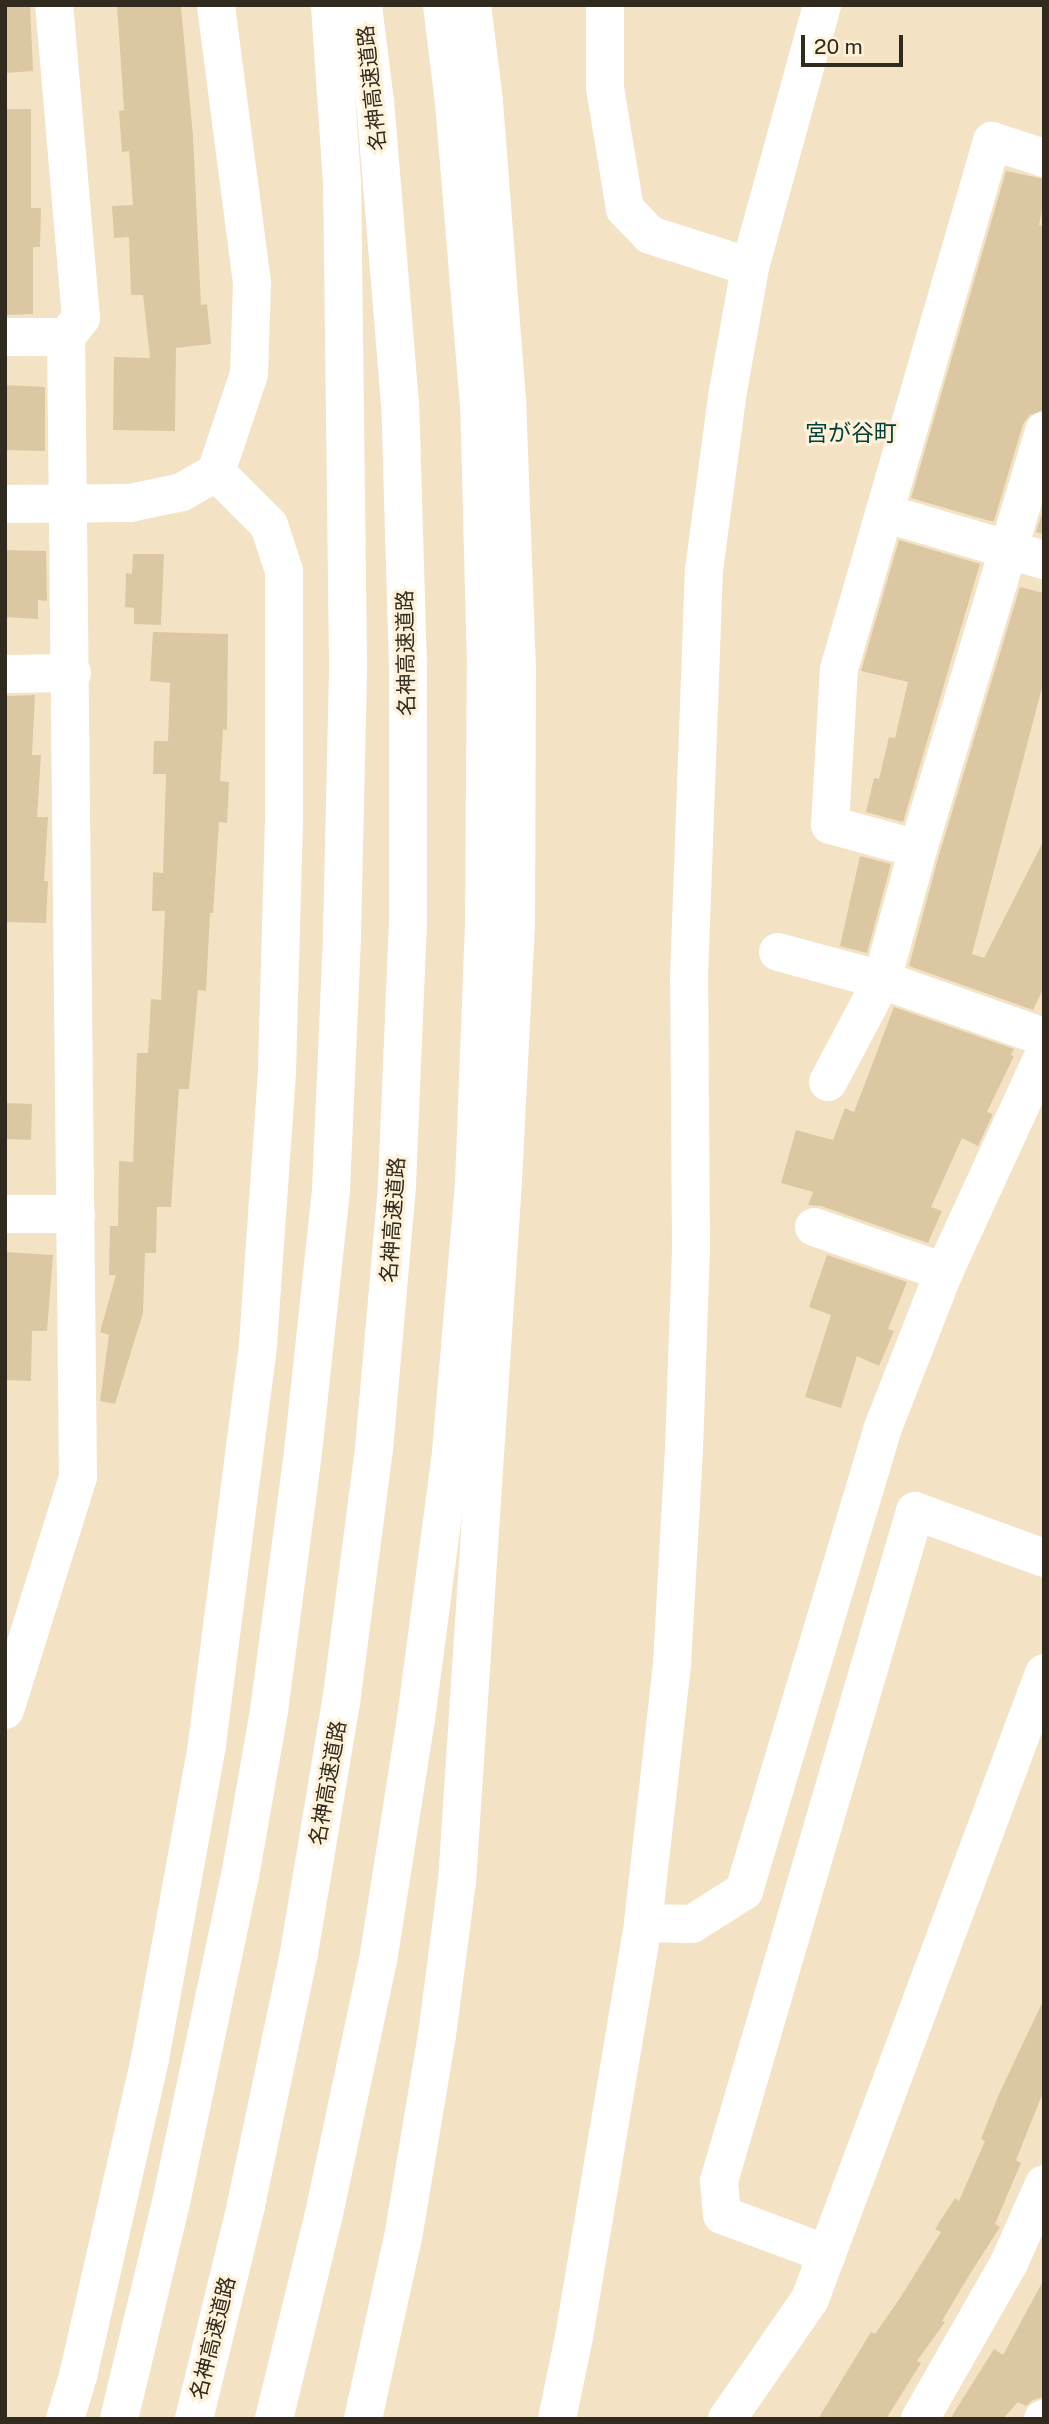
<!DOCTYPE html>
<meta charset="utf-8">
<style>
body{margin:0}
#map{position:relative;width:1049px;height:2424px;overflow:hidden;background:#f3e3c4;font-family:"Public Sans","Noto Sans JP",sans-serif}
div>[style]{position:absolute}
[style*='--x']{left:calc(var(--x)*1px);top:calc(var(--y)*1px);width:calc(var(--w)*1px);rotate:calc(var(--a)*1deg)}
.building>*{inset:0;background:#dbc8a3}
.minor>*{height:38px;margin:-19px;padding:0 19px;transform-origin:19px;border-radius:19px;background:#fff}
.highway>*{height:38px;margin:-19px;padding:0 19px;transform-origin:19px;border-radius:19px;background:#fff}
span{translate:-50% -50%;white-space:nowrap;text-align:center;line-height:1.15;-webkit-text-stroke:6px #fef1d8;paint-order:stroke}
.street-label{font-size:21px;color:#312b1f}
.neighbourhood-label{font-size:23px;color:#00413d}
.frame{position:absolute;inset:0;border:7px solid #312b1f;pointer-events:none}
.scale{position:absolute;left:801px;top:35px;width:102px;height:32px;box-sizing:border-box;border:4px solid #312b1f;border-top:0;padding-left:9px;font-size:21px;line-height:24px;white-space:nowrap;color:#312b1f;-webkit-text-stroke:5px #fef1d8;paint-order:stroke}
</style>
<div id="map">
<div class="building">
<i style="clip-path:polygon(5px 5px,30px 5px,33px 71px,5px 73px)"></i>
<i style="clip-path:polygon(117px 5px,181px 7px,193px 136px,201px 305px,207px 304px,211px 344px,176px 348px,175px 431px,113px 430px,114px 357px,150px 358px,143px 295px,131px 295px,129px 237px,114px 238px,112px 206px,133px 205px,129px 151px,122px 152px,119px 111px,124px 110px)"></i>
<i style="clip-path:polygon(5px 109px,31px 109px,31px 208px,41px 208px,40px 247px,33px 247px,33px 314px,5px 315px)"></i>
<i style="clip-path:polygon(1006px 171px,1044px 179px,1044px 201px,1039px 225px,1044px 226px,1044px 410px,1030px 415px,1023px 424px,994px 521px,990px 521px,911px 498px)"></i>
<i style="clip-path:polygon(5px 385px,45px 387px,45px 451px,5px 450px)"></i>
<i style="clip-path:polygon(1044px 508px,1044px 534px,1036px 532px)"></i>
<i style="clip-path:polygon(899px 540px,980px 564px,903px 822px,866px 812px,874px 778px,879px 779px,889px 737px,895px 738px,908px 682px,861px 671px)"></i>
<i style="clip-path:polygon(5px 550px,46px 551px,47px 601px,38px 600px,38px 619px,5px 617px)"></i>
<i style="clip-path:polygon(133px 554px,164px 554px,161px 625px,134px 624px,134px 608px,125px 607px,126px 573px,132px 574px)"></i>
<i style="clip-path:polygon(1020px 587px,1044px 593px,1044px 680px,972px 954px,984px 958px,1044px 840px,1044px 987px,1033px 1010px,909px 966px,939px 855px)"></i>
<i style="clip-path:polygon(153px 632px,228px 634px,227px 730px,223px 729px,220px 781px,229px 782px,227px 823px,219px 822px,213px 913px,210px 913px,206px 991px,198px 990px,189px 1089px,179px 1089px,171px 1207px,157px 1207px,156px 1253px,145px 1253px,143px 1313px,115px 1404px,100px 1401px,109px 1335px,100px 1332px,116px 1275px,109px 1275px,110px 1226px,118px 1226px,119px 1161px,133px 1162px,137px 1053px,148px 1053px,151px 999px,161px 1000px,165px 911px,152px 911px,153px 872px,163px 873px,166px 774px,153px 774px,154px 741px,168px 741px,170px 683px,150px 681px)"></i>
<i style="clip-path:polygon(35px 695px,32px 755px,41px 755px,37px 817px,48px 817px,44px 881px,48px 881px,46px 923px,5px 922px,5px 696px)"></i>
<i style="clip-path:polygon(860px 856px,891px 864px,867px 953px,840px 946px)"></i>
<i style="clip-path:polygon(894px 1007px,1014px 1049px,1011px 1055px,1014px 1056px,987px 1112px,993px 1114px,978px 1146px,962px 1138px,931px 1207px,942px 1211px,928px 1243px,821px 1206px,808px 1205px,813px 1192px,781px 1183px,796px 1130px,833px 1140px,845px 1108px,854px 1112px)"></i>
<i style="clip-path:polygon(5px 1103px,32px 1104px,31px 1140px,5px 1139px)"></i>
<i style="clip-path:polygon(5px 1252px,53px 1255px,47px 1331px,32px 1331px,31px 1381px,5px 1380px)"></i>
<i style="clip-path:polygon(827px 1255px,907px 1282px,888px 1329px,894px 1331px,879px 1366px,857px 1356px,841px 1408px,805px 1397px,831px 1315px,809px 1307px)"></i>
<i style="clip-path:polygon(1044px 1999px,1044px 2090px,1016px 2160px,1021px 2163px,995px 2224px,1000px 2227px,968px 2277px,942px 2321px,945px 2322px,917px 2361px,921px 2363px,886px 2419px,818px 2419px,871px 2332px,875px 2334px,900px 2298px,941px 2232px,935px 2229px,955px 2198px,959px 2201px,985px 2141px,981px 2139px,999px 2094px)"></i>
<i style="clip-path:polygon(1044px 2279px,1044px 2397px,1033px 2400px,1026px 2406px,1018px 2402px,1003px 2419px,950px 2419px,994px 2349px,1003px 2355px)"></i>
</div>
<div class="minor">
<i style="--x:605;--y:5;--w:83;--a:90"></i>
<i style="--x:605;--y:88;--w:123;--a:80.6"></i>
<i style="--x:625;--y:209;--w:36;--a:46"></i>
<i style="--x:650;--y:235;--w:105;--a:17.7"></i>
<i style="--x:5;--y:337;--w:61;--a:0"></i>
<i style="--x:5;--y:504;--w:125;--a:-0.5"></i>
<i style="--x:130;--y:503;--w:53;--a:-11.9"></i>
<i style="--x:182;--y:492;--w:39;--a:-30"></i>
<i style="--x:216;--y:472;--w:103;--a:-71.4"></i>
<i style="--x:249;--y:374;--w:91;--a:-88.1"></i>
<i style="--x:252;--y:283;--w:280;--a:-97.4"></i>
<i style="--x:884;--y:513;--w:167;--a:16.4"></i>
<i style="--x:5;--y:674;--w:67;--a:-0.9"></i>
<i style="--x:918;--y:849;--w:91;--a:-164.7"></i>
<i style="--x:830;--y:825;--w:156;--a:-86.7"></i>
<i style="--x:839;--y:669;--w:550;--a:-73.84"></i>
<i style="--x:992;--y:141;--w:55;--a:18.1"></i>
<i style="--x:778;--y:952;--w:108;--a:15.1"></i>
<i style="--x:882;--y:980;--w:172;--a:19.4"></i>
<i style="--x:828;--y:1082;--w:115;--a:-62.1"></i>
<i style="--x:882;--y:980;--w:136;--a:-74.6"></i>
<i style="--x:918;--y:849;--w:437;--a:-73.2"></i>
<i style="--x:5;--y:1214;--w:71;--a:0"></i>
<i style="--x:814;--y:1227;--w:138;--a:19.1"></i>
<i style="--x:5;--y:1710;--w:244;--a:-72.6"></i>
<i style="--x:78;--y:1477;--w:1140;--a:-90.6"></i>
<i style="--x:66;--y:337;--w:24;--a:-52"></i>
<i style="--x:81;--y:318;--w:314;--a:-94.9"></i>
<i style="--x:643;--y:1923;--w:49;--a:1.2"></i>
<i style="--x:692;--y:1924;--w:62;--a:-32.4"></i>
<i style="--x:744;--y:1891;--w:481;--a:-73.3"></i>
<i style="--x:882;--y:1430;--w:170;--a:-68.6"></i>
<i style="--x:944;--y:1272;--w:239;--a:-65.3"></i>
<i style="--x:827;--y:2254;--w:112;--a:-159.6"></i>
<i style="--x:722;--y:2215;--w:34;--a:-95"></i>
<i style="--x:719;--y:2181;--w:698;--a:-73.69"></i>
<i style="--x:915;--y:1511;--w:137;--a:20"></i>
<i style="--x:65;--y:2419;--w:45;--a:-73.2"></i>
<i style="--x:78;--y:2376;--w:325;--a:-77.2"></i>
<i style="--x:150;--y:2059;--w:320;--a:-79.7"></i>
<i style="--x:207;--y:1744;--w:403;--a:-82.7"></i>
<i style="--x:258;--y:1344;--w:275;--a:-86"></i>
<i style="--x:277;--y:1070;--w:252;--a:-88.4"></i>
<i style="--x:284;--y:818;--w:247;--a:-90"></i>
<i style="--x:284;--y:571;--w:48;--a:-108.1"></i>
<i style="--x:269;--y:525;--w:75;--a:-135"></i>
<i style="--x:557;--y:2419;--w:84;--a:-78.3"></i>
<i style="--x:574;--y:2337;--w:420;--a:-80.5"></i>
<i style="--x:643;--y:1923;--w:261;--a:-83.6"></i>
<i style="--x:672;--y:1664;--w:215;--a:-86.8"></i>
<i style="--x:684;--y:1449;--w:201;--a:-88"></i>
<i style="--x:691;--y:1248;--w:271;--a:-90.4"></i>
<i style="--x:689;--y:977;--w:407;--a:-87.9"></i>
<i style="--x:704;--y:570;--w:181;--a:-82.4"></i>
<i style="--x:728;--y:391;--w:126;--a:-79.9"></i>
<i style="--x:750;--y:267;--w:272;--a:-74.6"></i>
<i style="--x:727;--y:2419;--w:146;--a:-55.3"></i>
<i style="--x:810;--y:2299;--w:668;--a:-69.5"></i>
<i style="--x:920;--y:2419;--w:180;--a:-60.3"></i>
<i style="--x:1009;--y:2263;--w:86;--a:-66.1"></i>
<i style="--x:1043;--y:2419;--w:1;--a:0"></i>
</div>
<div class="highway">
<i style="--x:119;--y:2419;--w:227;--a:-76.5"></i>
<i style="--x:172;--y:2198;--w:329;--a:-78.1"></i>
<i style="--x:240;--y:1876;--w:168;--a:-80"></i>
<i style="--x:269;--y:1711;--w:261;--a:-82.5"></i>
<i style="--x:303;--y:1452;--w:263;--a:-83.9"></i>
<i style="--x:331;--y:1190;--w:256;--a:-87.5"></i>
<i style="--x:342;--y:934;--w:271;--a:-88.7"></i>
<i style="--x:348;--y:663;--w:481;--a:-90.7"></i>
<i style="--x:342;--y:182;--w:177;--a:-93.9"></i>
<i style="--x:194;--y:2419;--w:220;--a:-76.3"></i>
<i style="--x:246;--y:2205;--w:258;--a:-78.1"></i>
<i style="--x:299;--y:1953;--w:254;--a:-80.5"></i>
<i style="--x:341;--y:1703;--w:256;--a:-82.6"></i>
<i style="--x:374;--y:1449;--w:266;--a:-85"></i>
<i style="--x:397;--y:1184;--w:267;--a:-87.6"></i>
<i style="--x:408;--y:917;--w:250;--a:-90"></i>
<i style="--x:408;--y:667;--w:263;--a:-91.7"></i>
<i style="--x:400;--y:404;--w:303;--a:-94.7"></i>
<i style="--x:375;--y:102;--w:98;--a:-97.1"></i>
<i style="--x:274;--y:2419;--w:211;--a:-76.3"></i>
<i style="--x:324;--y:2214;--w:259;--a:-78"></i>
<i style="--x:378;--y:1961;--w:245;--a:-81.1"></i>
<i style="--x:416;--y:1719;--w:269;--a:-82.5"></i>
<i style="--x:451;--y:1452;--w:269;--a:-85.1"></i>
<i style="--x:474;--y:1184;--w:258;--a:-87.8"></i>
<i style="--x:484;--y:926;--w:260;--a:-89.6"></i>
<i style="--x:486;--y:666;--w:260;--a:-91.5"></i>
<i style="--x:479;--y:406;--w:304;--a:-94.7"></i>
<i style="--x:454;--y:103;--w:99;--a:-97"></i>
<i style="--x:363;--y:2419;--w:191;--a:-77.6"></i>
<i style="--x:404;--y:2232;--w:200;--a:-80.5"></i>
<i style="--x:437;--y:2035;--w:154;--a:-82.6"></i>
<i style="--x:457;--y:1882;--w:704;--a:-86.25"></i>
<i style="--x:503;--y:1180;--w:253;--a:-87.1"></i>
<i style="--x:516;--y:927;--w:256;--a:-89.8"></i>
<i style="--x:517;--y:671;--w:270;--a:-92.1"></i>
<i style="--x:507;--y:401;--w:301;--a:-94.4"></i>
<i style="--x:484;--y:101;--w:97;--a:-97.1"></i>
</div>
<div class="street-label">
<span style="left:372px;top:88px;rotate:-96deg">名神高速道路</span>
<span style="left:406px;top:653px;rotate:-91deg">名神高速道路</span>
<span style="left:393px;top:1220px;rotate:-86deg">名神高速道路</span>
<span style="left:328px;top:1783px;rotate:-80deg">名神高速道路</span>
<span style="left:213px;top:2338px;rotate:-76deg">名神高速道路</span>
</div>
<div class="neighbourhood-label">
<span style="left:851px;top:433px">宮が谷町</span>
</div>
<div class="frame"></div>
<div class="scale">20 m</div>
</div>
